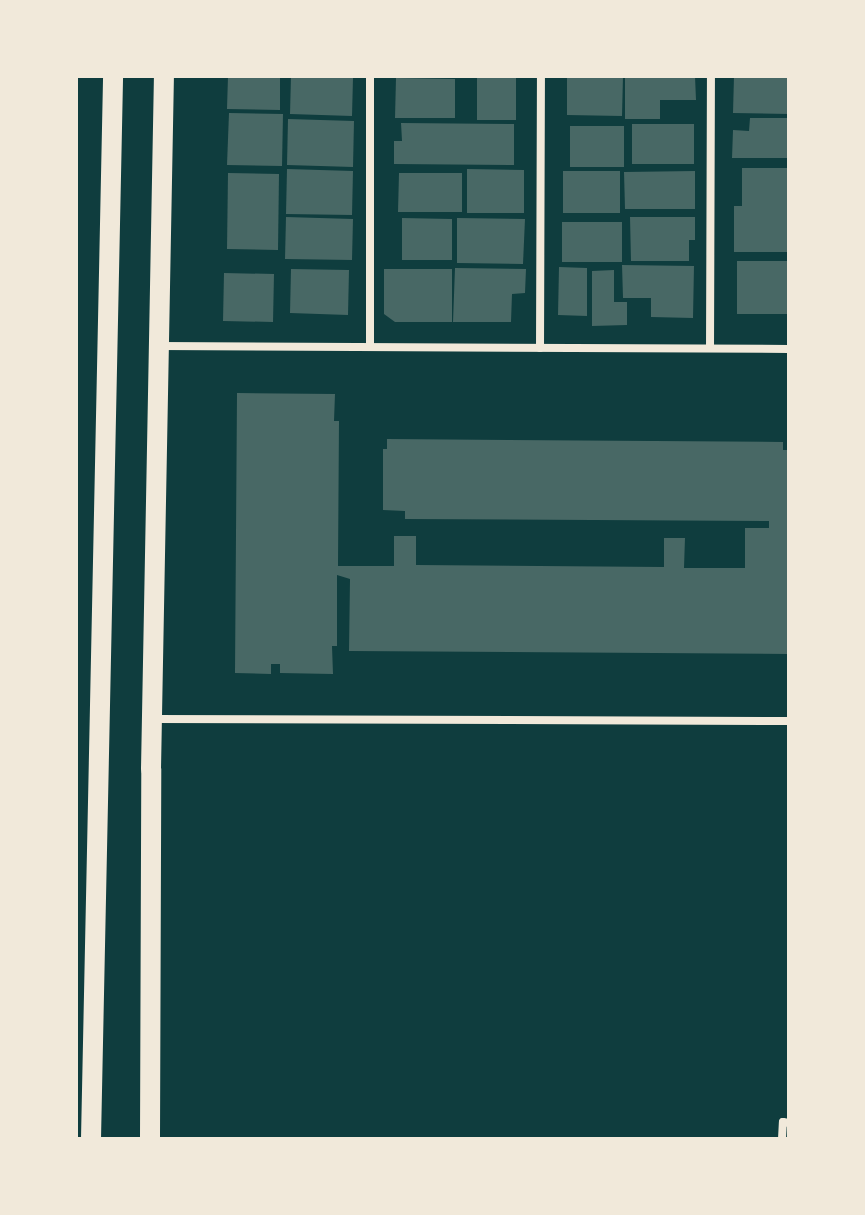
<!DOCTYPE html>
<style>
body{margin:0}
#map{position:relative;width:865px;height:1215px;overflow:hidden;background:#0f3d3e;font-family:Cabin,sans-serif}
div>[style]{position:absolute}
[style*='--x']{left:calc(var(--x)*1px);top:calc(var(--y)*1px);width:calc(var(--w)*1px);rotate:calc(var(--a)*1deg)}
.building>*{inset:0;background:#486865}
.minor>*{height:8px;margin:-4px;padding:0 4px;transform-origin:4px;border-radius:4px;background:#f1e9da}
.primary>*{height:20px;margin:-10px;padding:0 10px;transform-origin:10px;border-radius:10px;background:#f1e9da}
span{translate:-50% -50%;white-space:nowrap;text-align:center;line-height:1.15;-webkit-text-stroke:6px #f1e9da;paint-order:stroke}
.frame{position:absolute;inset:0;border:78px solid #f1e9da;pointer-events:none}
</style>
<div id="map">
<div class="building">
<i style="clip-path:polygon(228px 76px,280px 76px,280px 110px,227px 109px)"></i>
<i style="clip-path:polygon(291px 76px,353px 78px,352px 116px,290px 114px)"></i>
<i style="clip-path:polygon(477px 76px,516px 76px,516px 120px,477px 120px)"></i>
<i style="clip-path:polygon(567px 76px,623px 76px,622px 116px,567px 115px)"></i>
<i style="clip-path:polygon(625px 76px,695px 76px,696px 100px,660px 100px,660px 119px,625px 119px)"></i>
<i style="clip-path:polygon(734px 76px,789px 76px,789px 114px,733px 113px)"></i>
<i style="clip-path:polygon(396px 78px,455px 79px,455px 118px,395px 118px)"></i>
<i style="clip-path:polygon(229px 113px,283px 114px,282px 166px,227px 165px)"></i>
<i style="clip-path:polygon(750px 118px,789px 118px,789px 158px,732px 158px,733px 130px,749px 131px)"></i>
<i style="clip-path:polygon(288px 119px,354px 121px,353px 167px,287px 165px)"></i>
<i style="clip-path:polygon(401px 123px,514px 124px,514px 165px,394px 164px,394px 141px,402px 141px)"></i>
<i style="clip-path:polygon(632px 124px,694px 124px,694px 164px,632px 164px)"></i>
<i style="clip-path:polygon(570px 126px,624px 126px,624px 167px,570px 167px)"></i>
<i style="clip-path:polygon(742px 168px,789px 168px,789px 252px,734px 252px,734px 206px,742px 206px)"></i>
<i style="clip-path:polygon(287px 169px,353px 171px,352px 215px,286px 214px)"></i>
<i style="clip-path:polygon(467px 169px,524px 170px,524px 213px,467px 213px)"></i>
<i style="clip-path:polygon(563px 171px,620px 171px,620px 213px,563px 213px)"></i>
<i style="clip-path:polygon(695px 171px,695px 209px,625px 209px,624px 172px)"></i>
<i style="clip-path:polygon(228px 173px,279px 174px,278px 250px,227px 249px)"></i>
<i style="clip-path:polygon(399px 173px,462px 173px,462px 212px,398px 212px)"></i>
<i style="clip-path:polygon(286px 217px,353px 219px,352px 260px,285px 259px)"></i>
<i style="clip-path:polygon(630px 217px,695px 217px,695px 240px,689px 240px,689px 261px,631px 261px)"></i>
<i style="clip-path:polygon(402px 218px,452px 219px,452px 260px,402px 260px)"></i>
<i style="clip-path:polygon(457px 218px,525px 219px,523px 264px,457px 263px)"></i>
<i style="clip-path:polygon(562px 222px,622px 222px,622px 262px,562px 262px)"></i>
<i style="clip-path:polygon(737px 261px,789px 261px,789px 314px,737px 314px)"></i>
<i style="clip-path:polygon(622px 265px,694px 266px,693px 318px,651px 317px,651px 298px,623px 298px)"></i>
<i style="clip-path:polygon(559px 267px,587px 268px,587px 316px,558px 315px)"></i>
<i style="clip-path:polygon(455px 268px,526px 269px,525px 293px,512px 294px,511px 322px,453px 322px)"></i>
<i style="clip-path:polygon(291px 269px,349px 270px,348px 315px,290px 313px)"></i>
<i style="clip-path:polygon(384px 269px,452px 269px,452px 322px,395px 322px,384px 314px)"></i>
<i style="clip-path:polygon(614px 270px,614px 302px,627px 302px,627px 325px,592px 326px,592px 271px)"></i>
<i style="clip-path:polygon(224px 273px,274px 274px,273px 322px,223px 321px)"></i>
<i style="clip-path:polygon(237px 393px,335px 394px,334px 421px,339px 421px,338px 566px,394px 566px,394px 536px,416px 536px,416px 565px,664px 567px,664px 538px,685px 538px,684px 568px,745px 568px,745px 528px,769px 528px,769px 521px,405px 519px,405px 511px,383px 510px,383px 449px,387px 449px,387px 439px,783px 442px,783px 450px,787px 450px,789px 510px,789px 654px,349px 651px,350px 579px,337px 575px,337px 646px,332px 646px,333px 674px,280px 673px,280px 664px,271px 664px,271px 674px,235px 673px)"></i>
</div>
<div class="minor">
<i style="--x:159;--y:346;--w:630;--a:0.27"></i>
<i style="--x:370;--y:347;--w:271;--a:-90"></i>
<i style="--x:540;--y:348;--w:272;--a:-89.8"></i>
<i style="--x:710;--y:348;--w:272;--a:-89.8"></i>
<i style="--x:153;--y:719;--w:636;--a:0.18"></i>
<i style="--x:782;--y:1139;--w:17;--a:-87"></i>
<i style="--x:783;--y:1122;--w:6;--a:9"></i>
</div>
<div class="primary">
<i style="--x:91;--y:1139;--w:1063;--a:-88.81"></i>
<i style="--x:150;--y:1139;--w:370;--a:-89.8"></i>
<i style="--x:151;--y:769;--w:693;--a:-88.93"></i>
</div>
<div class="frame"></div>
</div>
